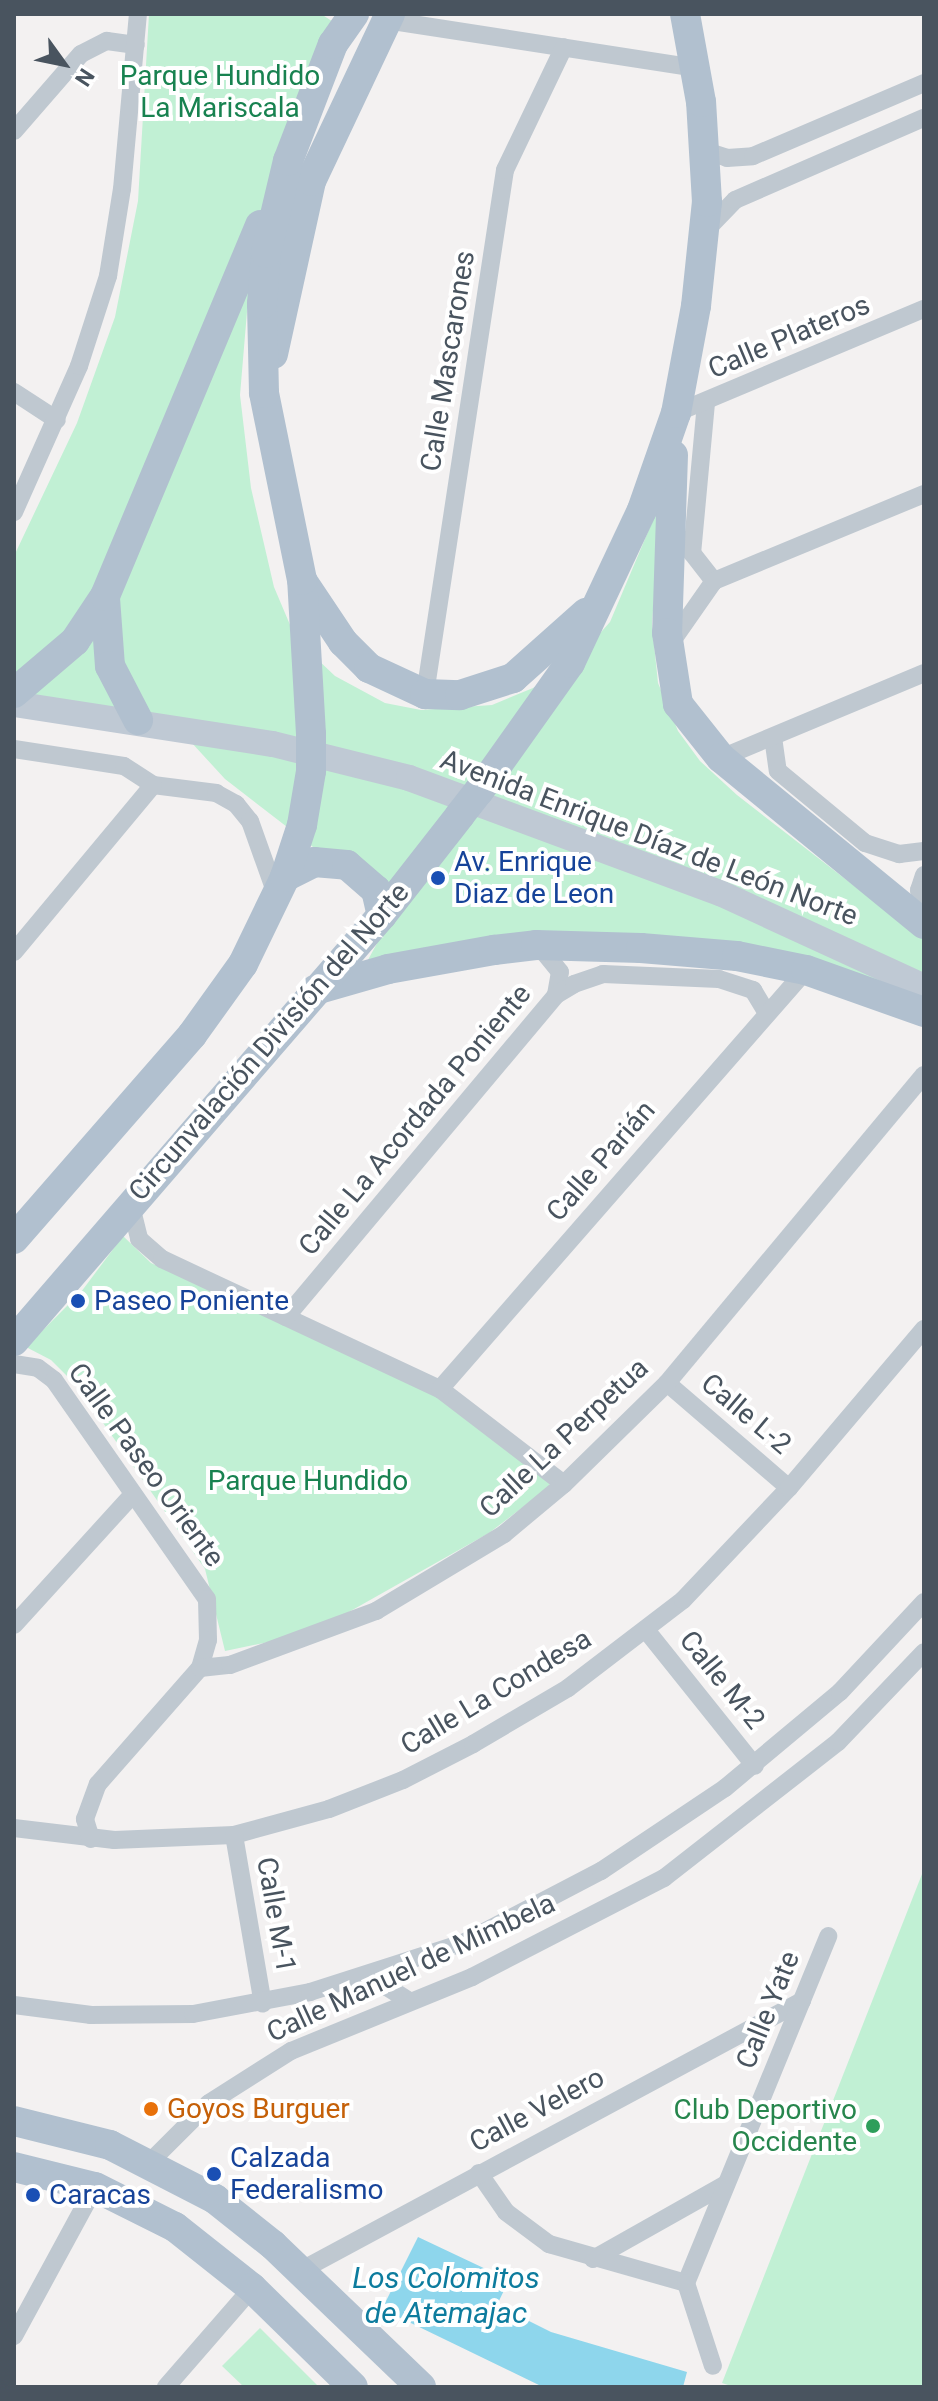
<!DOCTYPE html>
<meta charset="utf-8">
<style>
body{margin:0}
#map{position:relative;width:938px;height:2401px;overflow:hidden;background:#f3f1f1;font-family:Roboto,sans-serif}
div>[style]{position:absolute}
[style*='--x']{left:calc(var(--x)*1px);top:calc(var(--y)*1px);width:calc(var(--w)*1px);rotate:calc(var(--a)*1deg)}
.green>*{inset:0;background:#c1f0d4}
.water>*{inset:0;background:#8ed6ec}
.street>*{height:18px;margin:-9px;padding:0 9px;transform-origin:9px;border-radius:9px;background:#bfc8d0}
.secondary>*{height:26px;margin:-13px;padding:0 13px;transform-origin:13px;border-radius:13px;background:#bfc9d4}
.primary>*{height:30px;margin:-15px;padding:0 15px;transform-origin:15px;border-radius:15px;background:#b1c0cf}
.primary-bridge>*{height:30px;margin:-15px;padding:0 15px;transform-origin:15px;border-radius:15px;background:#b1c0cf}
.dots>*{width:22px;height:22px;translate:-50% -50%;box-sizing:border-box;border:4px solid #fff;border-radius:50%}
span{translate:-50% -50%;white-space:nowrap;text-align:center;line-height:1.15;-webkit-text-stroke:8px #fff;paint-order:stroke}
.park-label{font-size:28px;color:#188250}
.street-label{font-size:28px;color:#49545f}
.transit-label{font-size:28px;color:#164399}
.left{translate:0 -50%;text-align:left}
.food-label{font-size:28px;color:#c56008}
.leisure-label{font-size:28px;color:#27864d}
.right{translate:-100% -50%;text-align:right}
.water-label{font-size:30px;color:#0d7c9e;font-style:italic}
.frame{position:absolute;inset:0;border:16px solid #49545f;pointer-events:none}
.north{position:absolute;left:24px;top:24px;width:80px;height:80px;-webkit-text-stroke:6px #fff;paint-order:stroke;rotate:123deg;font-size:22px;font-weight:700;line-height:32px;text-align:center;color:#49545f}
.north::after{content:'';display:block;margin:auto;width:28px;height:36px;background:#49545f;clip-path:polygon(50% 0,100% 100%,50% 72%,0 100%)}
</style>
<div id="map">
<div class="green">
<i style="clip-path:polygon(149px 14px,321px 14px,338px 25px,248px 300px,240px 395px,251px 488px,274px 587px,296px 639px,335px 676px,385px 703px,421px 710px,492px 705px,533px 688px,577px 659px,610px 622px,661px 501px,652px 624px,658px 683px,678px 731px,700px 761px,737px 795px,924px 940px,924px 991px,712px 946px,363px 969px,387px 925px,387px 904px,225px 779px,168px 717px,14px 698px,14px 556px,77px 423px,115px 317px,138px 201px)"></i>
<i style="clip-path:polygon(123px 1236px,151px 1263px,444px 1399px,550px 1483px,548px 1488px,489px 1533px,347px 1613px,293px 1637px,225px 1651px,205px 1569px,78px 1387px,51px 1360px,26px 1347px,81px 1292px)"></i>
<i style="clip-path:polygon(924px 1869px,924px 2387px,734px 2387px,722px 2383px)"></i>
<i style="clip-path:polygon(260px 2328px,319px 2387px,244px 2387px,222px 2366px)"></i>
</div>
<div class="water">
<i style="clip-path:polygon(418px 2237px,509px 2280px,497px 2305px,551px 2332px,687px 2372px,683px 2387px,543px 2387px,382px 2309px)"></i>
</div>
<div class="street">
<i style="--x:386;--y:20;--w:313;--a:8.8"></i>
<i style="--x:14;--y:131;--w:102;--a:-49"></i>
<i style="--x:81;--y:54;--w:29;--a:-27"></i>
<i style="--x:107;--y:41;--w:29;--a:8"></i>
<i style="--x:706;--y:151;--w:22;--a:18"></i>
<i style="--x:727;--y:158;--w:26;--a:-4"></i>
<i style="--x:753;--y:156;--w:186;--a:-23.1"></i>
<i style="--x:708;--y:228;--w:39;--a:-46"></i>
<i style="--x:735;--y:200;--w:206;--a:-23.5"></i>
<i style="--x:14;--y:392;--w:51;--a:33.1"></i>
<i style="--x:706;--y:403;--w:151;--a:95.3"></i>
<i style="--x:692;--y:553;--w:36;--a:52"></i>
<i style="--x:676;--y:413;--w:269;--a:-22.8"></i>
<i style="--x:14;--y:512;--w:160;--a:-66"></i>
<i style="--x:79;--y:366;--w:95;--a:-72.1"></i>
<i style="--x:108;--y:276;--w:88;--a:-80.9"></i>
<i style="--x:122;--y:189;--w:176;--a:-84.8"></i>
<i style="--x:672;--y:641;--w:73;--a:-55"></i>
<i style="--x:714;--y:581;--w:227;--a:-22.5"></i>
<i style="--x:425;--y:694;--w:530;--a:-81.32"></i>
<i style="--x:505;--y:170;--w:136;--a:-64.4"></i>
<i style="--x:773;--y:737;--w:34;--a:82"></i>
<i style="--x:778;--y:771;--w:113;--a:39.6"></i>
<i style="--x:865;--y:843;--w:36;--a:18"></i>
<i style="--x:899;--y:854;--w:25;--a:-7"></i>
<i style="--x:14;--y:749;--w:111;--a:8.8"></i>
<i style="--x:124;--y:766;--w:35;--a:33"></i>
<i style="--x:153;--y:785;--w:64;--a:7.2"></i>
<i style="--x:216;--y:793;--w:23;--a:29"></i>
<i style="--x:236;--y:804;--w:22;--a:51"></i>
<i style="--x:250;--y:821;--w:77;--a:70.4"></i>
<i style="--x:721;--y:758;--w:220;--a:-22.7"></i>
<i style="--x:924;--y:875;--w:16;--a:108"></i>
<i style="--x:919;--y:890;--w:24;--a:78"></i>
<i style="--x:539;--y:946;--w:33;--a:51"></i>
<i style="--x:560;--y:972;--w:23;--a:100"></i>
<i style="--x:14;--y:952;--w:217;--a:-50.2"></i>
<i style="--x:130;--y:1202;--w:38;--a:76"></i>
<i style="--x:139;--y:1239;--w:30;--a:41"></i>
<i style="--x:162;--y:1259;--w:307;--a:25.1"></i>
<i style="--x:440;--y:1389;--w:156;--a:37.5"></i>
<i style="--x:286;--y:1317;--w:420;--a:-50"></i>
<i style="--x:556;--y:995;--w:21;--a:-31"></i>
<i style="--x:574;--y:984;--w:31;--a:-19"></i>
<i style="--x:603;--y:974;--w:116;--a:2.5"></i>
<i style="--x:719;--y:979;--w:36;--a:18"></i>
<i style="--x:753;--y:990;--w:27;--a:59"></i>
<i style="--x:14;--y:1364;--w:24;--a:9"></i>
<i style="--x:38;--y:1368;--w:20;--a:37"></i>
<i style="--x:54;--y:1380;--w:267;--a:55.1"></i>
<i style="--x:207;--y:1599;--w:41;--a:88.6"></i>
<i style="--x:208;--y:1640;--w:29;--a:106"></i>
<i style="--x:667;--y:1383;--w:161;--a:40.7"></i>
<i style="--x:440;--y:1389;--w:556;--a:-48.86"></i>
<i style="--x:14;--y:1625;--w:177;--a:-47.7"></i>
<i style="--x:646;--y:1630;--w:174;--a:51.3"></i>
<i style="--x:14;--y:1828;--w:101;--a:6.8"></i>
<i style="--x:114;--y:1840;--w:120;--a:-2.4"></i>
<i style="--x:234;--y:1835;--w:98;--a:-15.3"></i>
<i style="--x:329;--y:1809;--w:79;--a:-21.4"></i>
<i style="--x:403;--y:1780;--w:79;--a:-27.2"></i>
<i style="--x:473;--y:1744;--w:110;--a:-30.5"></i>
<i style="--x:568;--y:1688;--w:145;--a:-37.4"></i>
<i style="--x:683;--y:1600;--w:154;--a:-46.6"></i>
<i style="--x:789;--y:1488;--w:209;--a:-49.7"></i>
<i style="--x:234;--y:1835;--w:171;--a:80.3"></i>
<i style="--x:91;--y:1839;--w:21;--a:-107"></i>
<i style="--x:85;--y:1819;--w:37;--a:-70"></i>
<i style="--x:98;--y:1784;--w:154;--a:-48.7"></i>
<i style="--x:200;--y:1668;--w:30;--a:-6"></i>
<i style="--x:230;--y:1665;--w:156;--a:-20.3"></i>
<i style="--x:376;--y:1611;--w:149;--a:-31"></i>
<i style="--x:504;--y:1534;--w:78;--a:-39.8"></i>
<i style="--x:564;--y:1484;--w:144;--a:-44.4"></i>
<i style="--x:667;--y:1383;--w:401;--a:-50.2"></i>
<i style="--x:398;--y:1967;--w:23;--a:119"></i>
<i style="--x:387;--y:1987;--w:26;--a:32"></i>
<i style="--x:14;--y:2005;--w:78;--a:7.4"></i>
<i style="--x:91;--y:2015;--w:102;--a:-0.6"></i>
<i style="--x:193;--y:2014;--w:119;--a:-10.6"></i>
<i style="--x:310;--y:1992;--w:161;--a:-17.8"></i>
<i style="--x:463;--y:1943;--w:156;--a:-27.6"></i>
<i style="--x:601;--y:1871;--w:149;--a:-33.8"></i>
<i style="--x:725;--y:1788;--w:150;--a:-39.9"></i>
<i style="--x:840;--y:1692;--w:123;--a:-47"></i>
<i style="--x:150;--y:2162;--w:83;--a:-45"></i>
<i style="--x:209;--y:2103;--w:97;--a:-32.4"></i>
<i style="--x:291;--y:2051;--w:196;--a:-22.2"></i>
<i style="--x:472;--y:1977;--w:216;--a:-27.3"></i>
<i style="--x:664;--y:1878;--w:221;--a:-38"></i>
<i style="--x:838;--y:1742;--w:124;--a:-46.3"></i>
<i style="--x:479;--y:2173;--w:47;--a:55.3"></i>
<i style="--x:506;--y:2212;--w:54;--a:36.7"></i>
<i style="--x:549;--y:2244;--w:142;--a:15.9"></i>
<i style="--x:593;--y:2259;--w:153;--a:-29.4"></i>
<i style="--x:300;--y:2271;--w:570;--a:-28.27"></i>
<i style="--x:686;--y:2283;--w:375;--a:-67.7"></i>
<i style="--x:686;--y:2283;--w:87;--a:72"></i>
<i style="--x:14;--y:2336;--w:170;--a:-61.5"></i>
<i style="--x:166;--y:2387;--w:131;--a:-49"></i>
</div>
<div class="secondary">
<i style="--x:14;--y:704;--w:262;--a:8.8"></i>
<i style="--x:273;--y:744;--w:140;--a:14"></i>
<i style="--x:409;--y:778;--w:332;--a:20.3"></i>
<i style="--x:720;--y:893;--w:225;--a:24.7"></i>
</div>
<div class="primary">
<i style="--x:273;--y:354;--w:177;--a:-77.6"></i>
<i style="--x:311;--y:181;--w:185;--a:-64.7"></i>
<i style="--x:673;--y:455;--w:178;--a:91.9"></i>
<i style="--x:667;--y:633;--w:72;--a:81.2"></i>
<i style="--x:678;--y:704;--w:69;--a:51.5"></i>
<i style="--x:721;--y:758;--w:262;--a:39.3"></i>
<i style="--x:303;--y:582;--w:72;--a:56.3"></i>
<i style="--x:343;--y:642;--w:37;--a:45"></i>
<i style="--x:369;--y:668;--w:62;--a:24.9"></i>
<i style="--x:425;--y:694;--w:35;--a:2"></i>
<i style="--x:460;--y:695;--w:56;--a:-17.8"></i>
<i style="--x:513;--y:678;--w:98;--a:-41.7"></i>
<i style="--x:105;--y:598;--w:68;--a:85.8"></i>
<i style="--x:110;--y:666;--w:61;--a:62.6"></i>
<i style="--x:14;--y:693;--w:80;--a:-40.4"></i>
<i style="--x:75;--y:641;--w:54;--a:-56.3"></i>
<i style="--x:105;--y:596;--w:402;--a:-67.3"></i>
<i style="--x:311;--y:734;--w:154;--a:-93.3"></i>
<i style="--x:302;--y:580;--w:191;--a:-101.5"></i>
<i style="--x:264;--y:393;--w:89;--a:-91.3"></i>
<i style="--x:262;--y:304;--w:51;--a:-85.5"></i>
<i style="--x:266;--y:253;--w:95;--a:-76.6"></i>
<i style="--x:288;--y:161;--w:125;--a:-69"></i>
<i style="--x:333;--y:44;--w:37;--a:-55"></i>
<i style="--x:479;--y:791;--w:157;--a:-54.6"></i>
<i style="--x:570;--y:663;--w:169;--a:-64.8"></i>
<i style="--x:642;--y:510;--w:103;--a:-70.7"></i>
<i style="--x:676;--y:413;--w:109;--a:-79.4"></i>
<i style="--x:696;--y:306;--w:105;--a:-84"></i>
<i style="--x:707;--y:202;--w:100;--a:-93.4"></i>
<i style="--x:701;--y:102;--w:89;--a:-100.3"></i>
<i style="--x:285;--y:877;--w:33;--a:-27"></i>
<i style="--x:314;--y:862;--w:33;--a:5"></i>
<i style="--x:347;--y:865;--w:38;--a:41"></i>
<i style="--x:376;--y:890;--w:26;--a:77"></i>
<i style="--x:315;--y:990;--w:76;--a:-16"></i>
<i style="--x:388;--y:969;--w:108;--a:-10.2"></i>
<i style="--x:494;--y:950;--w:42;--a:-6.8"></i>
<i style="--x:536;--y:945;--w:105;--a:1.6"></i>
<i style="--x:641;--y:948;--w:96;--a:4.8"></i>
<i style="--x:737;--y:956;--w:70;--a:11.5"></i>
<i style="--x:806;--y:970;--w:125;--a:19.6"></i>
<i style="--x:14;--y:1239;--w:271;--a:-48.9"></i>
<i style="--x:192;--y:1035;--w:87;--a:-54.3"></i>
<i style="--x:243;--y:964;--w:97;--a:-64.2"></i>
<i style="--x:285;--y:877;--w:55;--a:-71.9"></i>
<i style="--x:302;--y:825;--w:55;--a:-80.5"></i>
<i style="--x:14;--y:1341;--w:563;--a:-49.18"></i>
<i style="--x:382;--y:915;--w:127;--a:-52"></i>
<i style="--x:14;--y:2121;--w:99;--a:14"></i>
<i style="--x:110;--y:2145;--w:118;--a:27.2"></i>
<i style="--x:215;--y:2199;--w:74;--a:38.4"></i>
<i style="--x:273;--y:2245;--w:205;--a:43.8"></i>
<i style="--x:14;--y:2167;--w:83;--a:13.9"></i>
<i style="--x:95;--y:2187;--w:89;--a:26.6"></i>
<i style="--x:175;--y:2227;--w:98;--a:38.4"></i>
<i style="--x:252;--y:2288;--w:141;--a:44.4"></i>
</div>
<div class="primary-bridge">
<i style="--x:311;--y:734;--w:37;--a:90"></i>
<i style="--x:460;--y:815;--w:31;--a:-52"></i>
</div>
<div class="dots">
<i style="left:438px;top:878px;background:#1a4fb4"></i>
<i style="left:78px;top:1301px;background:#1a4fb4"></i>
<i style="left:151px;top:2109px;background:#e8710a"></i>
<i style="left:873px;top:2126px;background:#2e9e5b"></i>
<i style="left:214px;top:2174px;background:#1a4fb4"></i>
<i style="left:33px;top:2195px;background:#1a4fb4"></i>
</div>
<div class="park-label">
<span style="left:220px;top:92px">Parque Hundido<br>La Mariscala</span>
<span style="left:308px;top:1481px">Parque Hundido</span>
</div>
<div class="street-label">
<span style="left:789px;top:337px;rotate:-23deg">Calle Plateros</span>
<span style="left:448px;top:361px;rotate:-81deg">Calle Mascarones</span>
<span style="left:649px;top:838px;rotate:21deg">Avenida Enrique Díaz de León Norte</span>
<span style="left:269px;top:1042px;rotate:-49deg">Circunvalación División del Norte</span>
<span style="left:415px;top:1120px;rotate:-50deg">Calle La Acordada Poniente</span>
<span style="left:601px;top:1161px;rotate:-49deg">Calle Parián</span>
<span style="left:746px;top:1414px;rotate:40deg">Calle L-2</span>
<span style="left:564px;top:1438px;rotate:-43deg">Calle La Perpetua</span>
<span style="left:146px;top:1465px;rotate:54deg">Calle Paseo Oriente</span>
<span style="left:722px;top:1680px;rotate:51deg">Calle M-2</span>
<span style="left:496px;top:1692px;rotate:-31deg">Calle La Condesa</span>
<span style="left:276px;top:1915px;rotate:80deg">Calle M-1</span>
<span style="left:411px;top:1968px;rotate:-25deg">Calle Manuel de Mimbela</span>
<span style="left:768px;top:2010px;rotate:-68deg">Calle Yate</span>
<span style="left:537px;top:2110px;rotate:-28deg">Calle Velero</span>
</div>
<div class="transit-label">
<span class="left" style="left:454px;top:878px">Av. Enrique<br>Diaz de Leon</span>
<span class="left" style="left:94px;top:1301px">Paseo Poniente</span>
<span class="left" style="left:230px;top:2174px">Calzada<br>Federalismo</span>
<span class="left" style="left:49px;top:2195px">Caracas</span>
</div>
<div class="food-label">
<span class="left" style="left:167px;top:2109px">Goyos Burguer</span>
</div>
<div class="leisure-label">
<span class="right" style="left:857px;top:2126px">Club Deportivo<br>Occidente</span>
</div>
<div class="water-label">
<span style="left:446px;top:2295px">Los Colomitos<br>de Atemajac</span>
</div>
<div class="frame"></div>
<div class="north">N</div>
</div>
